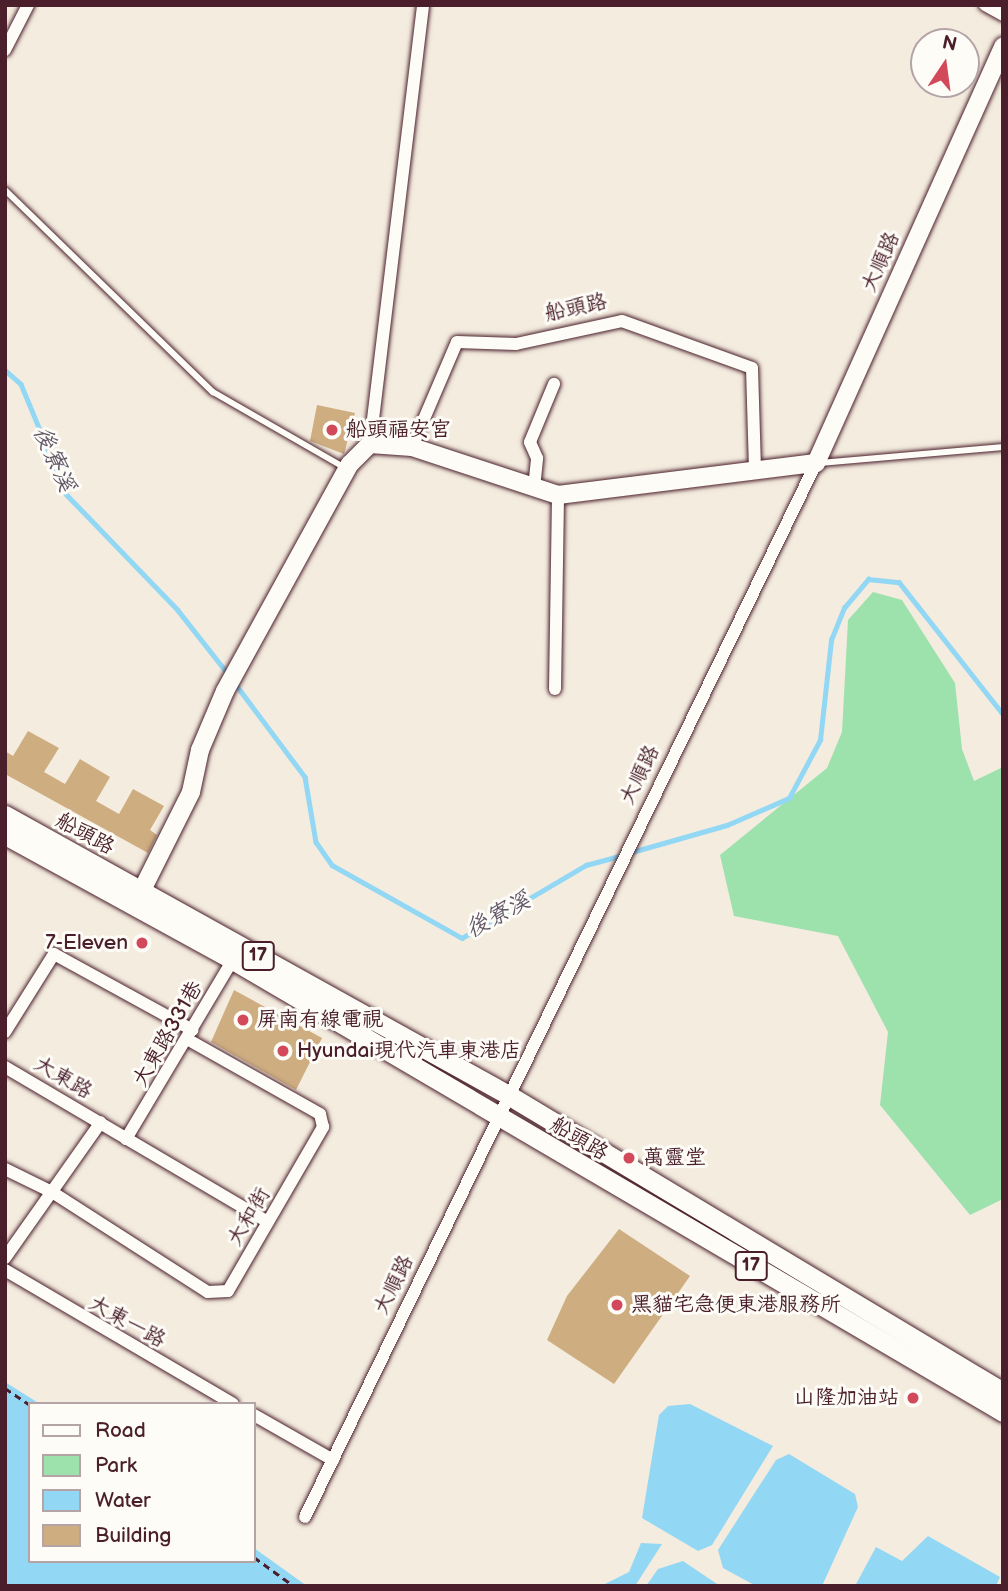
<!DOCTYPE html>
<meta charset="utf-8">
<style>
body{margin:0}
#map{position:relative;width:1008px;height:1591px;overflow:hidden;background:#f4ecdf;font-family:"Balsamiq Sans","LXGW WenKai TC",sans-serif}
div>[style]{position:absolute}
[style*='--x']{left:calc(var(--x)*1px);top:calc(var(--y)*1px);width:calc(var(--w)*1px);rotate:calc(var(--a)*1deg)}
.green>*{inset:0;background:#9de1ad}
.water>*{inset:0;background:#92d7f4}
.stream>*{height:4.5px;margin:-2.25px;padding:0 2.25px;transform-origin:2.25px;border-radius:2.25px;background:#92d7f4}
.building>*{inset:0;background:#cead81}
.path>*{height:2.5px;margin-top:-1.25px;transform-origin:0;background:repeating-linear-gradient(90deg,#4a1f2b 0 7px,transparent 0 12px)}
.roads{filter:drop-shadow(0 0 2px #4a1f2b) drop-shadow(0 0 2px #4a1f2b)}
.lane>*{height:6px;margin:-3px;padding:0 3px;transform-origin:3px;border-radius:3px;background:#fdfcf7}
.street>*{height:12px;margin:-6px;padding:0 6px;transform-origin:6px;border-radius:6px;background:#fdfcf7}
.secondary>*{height:18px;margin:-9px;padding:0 9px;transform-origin:9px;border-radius:9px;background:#fdfcf7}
.primary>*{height:19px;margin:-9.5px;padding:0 9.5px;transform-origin:9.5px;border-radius:9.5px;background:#fdfcf7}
.dots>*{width:19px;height:19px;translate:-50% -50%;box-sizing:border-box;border:4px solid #fdfcf7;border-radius:50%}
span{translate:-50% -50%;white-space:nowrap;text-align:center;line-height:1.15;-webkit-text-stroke:6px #fdfcf7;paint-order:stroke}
.shield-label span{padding:2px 5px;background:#fdfcf7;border:2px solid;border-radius:5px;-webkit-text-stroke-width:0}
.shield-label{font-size:19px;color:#4a1f2b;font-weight:700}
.street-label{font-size:21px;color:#4a1f2b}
.poi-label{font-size:21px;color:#4a1f2b}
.left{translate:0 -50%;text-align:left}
.right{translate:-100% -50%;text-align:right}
.water-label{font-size:23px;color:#605667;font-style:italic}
.frame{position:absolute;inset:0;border:7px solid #4a1f2b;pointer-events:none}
.legend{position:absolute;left:28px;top:1402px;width:228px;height:161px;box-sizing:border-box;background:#fdfcf7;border:2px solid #b5a4a5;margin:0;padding:9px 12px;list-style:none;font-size:21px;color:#4a1f2b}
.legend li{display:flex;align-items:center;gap:14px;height:35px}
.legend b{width:35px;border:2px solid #b5a4a5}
.north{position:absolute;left:910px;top:28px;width:70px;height:70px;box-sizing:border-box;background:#fdfcf7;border:2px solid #b5a4a5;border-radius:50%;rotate:13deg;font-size:19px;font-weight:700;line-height:28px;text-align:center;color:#4a1f2b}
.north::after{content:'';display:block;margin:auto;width:24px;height:32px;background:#d1495b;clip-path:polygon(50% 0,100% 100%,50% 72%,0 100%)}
</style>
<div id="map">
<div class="green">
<i style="clip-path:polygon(873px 592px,902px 600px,955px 683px,962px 749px,974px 781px,1003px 767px,1003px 1199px,970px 1215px,880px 1105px,888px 1032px,838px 936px,734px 916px,720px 855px,827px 768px,842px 732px,848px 620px)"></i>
</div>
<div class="water">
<i style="clip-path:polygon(5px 1382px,40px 1404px,30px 1404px,30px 1561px,254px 1561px,254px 1548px,307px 1586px,5px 1586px)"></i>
<i style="clip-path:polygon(690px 1404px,773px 1446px,712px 1545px,698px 1551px,642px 1518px,659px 1415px,668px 1406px)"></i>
<i style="clip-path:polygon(789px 1454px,855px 1494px,858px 1507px,822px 1586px,756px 1586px,723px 1568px,718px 1550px,776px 1460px)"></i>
<i style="clip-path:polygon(928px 1536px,1000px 1577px,996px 1586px,855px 1586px,876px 1547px,902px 1561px)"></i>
<i style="clip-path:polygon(641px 1543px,662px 1544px,635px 1586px,601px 1586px,629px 1572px)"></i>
<i style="clip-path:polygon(683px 1561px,720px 1586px,646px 1586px,658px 1569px)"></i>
</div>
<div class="stream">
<i style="--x:5;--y:370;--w:21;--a:41"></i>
<i style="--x:21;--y:384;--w:120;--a:67.5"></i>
<i style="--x:67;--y:495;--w:158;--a:46"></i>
<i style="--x:177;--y:609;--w:84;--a:51.8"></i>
<i style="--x:234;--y:682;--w:119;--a:53.2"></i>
<i style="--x:305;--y:777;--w:66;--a:80.4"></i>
<i style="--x:316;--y:842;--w:28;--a:55"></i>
<i style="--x:332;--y:865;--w:149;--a:29.3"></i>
<i style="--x:462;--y:938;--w:144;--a:-30.5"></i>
<i style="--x:586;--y:865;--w:38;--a:-15"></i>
<i style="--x:632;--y:852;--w:99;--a:-15.9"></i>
<i style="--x:727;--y:825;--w:68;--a:-23.5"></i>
<i style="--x:789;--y:798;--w:66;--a:-61.9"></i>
<i style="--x:820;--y:740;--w:101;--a:-83.7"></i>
<i style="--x:831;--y:640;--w:35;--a:-68"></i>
<i style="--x:844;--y:608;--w:38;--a:-50"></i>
<i style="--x:868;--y:579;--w:31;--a:6"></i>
<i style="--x:899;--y:582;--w:168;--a:51.8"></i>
</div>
<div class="building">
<i style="clip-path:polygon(317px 405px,355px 413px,344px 454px,310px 441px)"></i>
<i style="clip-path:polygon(28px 731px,59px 748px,44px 772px,65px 784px,80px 759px,110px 777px,96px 801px,119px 814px,133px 789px,164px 806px,150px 830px,157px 835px,148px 853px,5px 774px,5px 751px,13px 756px)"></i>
<i style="clip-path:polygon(234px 990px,322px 1038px,296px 1090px,211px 1042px)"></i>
<i style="clip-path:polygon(619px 1229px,690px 1276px,614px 1384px,547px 1340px,567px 1296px)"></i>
</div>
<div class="path">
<i style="--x:5;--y:1388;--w:30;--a:34"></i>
<i style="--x:254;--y:1557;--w:49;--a:35.9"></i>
</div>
<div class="roads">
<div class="lane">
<i style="--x:5;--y:190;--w:290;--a:44.2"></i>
<i style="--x:213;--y:392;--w:152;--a:29.9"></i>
<i style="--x:820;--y:463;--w:184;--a:-5"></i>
</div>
<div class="street">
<i style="--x:985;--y:5;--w:21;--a:29"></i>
<i style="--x:5;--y:50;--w:51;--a:-62.9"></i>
<i style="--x:370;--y:444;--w:442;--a:-83.1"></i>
<i style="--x:412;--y:447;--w:114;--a:-66.8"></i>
<i style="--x:457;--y:342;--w:59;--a:1.9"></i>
<i style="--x:516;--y:344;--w:108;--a:-12.2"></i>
<i style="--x:622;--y:321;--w:138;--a:19.9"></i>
<i style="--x:752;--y:368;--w:100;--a:88.3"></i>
<i style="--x:534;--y:488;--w:30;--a:-84"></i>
<i style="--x:537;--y:458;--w:17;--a:-114"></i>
<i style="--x:530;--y:442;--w:63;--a:-67.5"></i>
<i style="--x:555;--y:689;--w:194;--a:-89.1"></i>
<i style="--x:5;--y:1032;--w:92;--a:-57.9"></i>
<i style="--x:54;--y:954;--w:158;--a:28.8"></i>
<i style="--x:5;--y:1067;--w:305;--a:30.5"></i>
<i style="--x:126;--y:1139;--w:213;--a:-59.2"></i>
<i style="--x:5;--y:1169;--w:52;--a:26.1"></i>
<i style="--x:52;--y:1192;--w:185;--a:32.7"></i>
<i style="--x:208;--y:1292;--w:20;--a:-3"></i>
<i style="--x:228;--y:1291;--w:190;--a:-59.9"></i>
<i style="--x:323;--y:1127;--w:13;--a:-103"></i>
<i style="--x:320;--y:1114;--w:153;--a:-150.6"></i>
<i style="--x:5;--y:1258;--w:166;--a:-54.8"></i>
<i style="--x:5;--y:1270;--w:264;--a:30.4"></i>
<i style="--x:254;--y:1415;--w:91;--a:29.7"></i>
<i style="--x:305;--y:1517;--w:1171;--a:-64.13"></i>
</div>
<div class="secondary">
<i style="--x:135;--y:904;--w:125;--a:-63.4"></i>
<i style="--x:191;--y:792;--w:43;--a:-77.9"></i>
<i style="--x:200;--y:750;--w:64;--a:-67"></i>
<i style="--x:225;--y:691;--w:259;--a:-61.2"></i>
<i style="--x:350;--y:464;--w:28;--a:-45"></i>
<i style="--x:370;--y:444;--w:42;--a:4.1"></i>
<i style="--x:412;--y:447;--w:154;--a:18.2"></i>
<i style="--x:558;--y:495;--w:260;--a:-7.1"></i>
<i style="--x:816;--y:463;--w:457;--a:-65.8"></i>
</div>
<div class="primary">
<i style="--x:5;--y:815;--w:578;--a:29.09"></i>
<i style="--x:510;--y:1096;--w:575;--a:30.98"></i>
<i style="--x:5;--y:835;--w:260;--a:28.7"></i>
<i style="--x:233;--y:960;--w:893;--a:30.41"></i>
</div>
</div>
<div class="dots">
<i style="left:332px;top:430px;background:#d1495b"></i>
<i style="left:142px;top:943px;background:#d1495b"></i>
<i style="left:243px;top:1020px;background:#d1495b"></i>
<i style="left:283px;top:1051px;background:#d1495b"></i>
<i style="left:629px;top:1158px;background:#d1495b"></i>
<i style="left:617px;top:1305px;background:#d1495b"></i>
<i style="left:913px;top:1398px;background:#d1495b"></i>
</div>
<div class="shield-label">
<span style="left:258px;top:956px">17</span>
<span style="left:751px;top:1266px">17</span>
</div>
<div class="street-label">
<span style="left:881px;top:262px;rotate:-66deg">大順路</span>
<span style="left:576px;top:308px;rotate:-12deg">船頭路</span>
<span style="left:640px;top:775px;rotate:-64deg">大順路</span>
<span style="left:85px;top:834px;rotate:29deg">船頭路</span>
<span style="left:168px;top:1034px;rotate:-60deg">大東路331巷</span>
<span style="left:63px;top:1078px;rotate:30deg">大東路</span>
<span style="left:579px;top:1139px;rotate:31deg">船頭路</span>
<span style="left:249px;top:1217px;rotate:-60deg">大和街</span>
<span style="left:394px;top:1285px;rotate:-64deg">大順路</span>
<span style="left:127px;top:1322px;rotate:29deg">大東一路</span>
</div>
<div class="poi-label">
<span class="left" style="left:346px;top:430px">船頭福安宮</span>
<span class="right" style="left:128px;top:943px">7-Eleven</span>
<span class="left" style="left:257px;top:1020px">屏南有線電視</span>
<span class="left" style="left:297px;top:1051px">Hyundai現代汽車東港店</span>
<span class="left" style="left:643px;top:1158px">萬靈堂</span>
<span class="left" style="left:631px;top:1305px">黑貓宅急便東港服務所</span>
<span class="right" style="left:899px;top:1398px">山隆加油站</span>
</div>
<div class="water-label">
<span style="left:54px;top:459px;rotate:66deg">後寮溪</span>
<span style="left:498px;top:915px;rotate:-28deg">後寮溪</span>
</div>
<div class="frame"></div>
<ul class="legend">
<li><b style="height:9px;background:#fdfcf7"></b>Road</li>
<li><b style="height:19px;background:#9de1ad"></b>Park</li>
<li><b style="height:19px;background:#92d7f4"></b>Water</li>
<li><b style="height:19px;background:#cead81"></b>Building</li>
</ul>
<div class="north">N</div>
</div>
